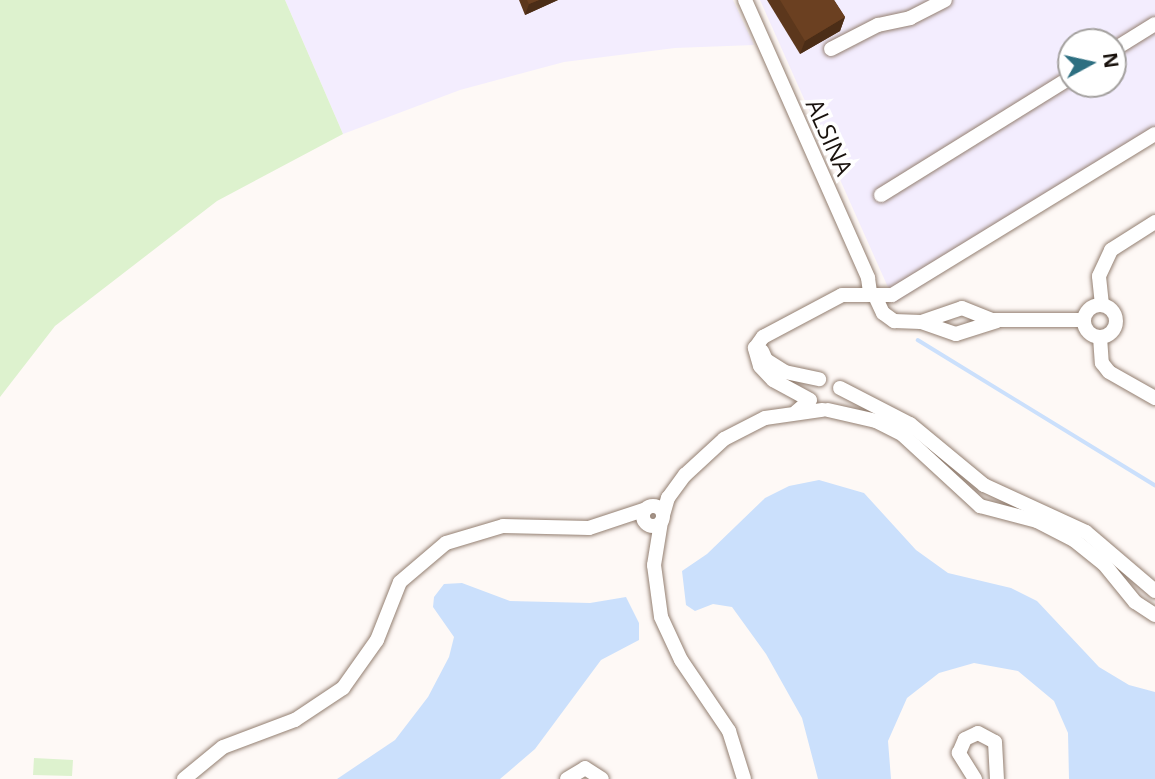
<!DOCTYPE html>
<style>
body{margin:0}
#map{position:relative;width:1155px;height:779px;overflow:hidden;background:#fef9f6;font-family:"Open Sans",sans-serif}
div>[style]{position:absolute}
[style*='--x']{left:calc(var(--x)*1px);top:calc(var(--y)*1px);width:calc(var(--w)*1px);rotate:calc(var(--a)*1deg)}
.industrial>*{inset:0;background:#f3edfe}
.green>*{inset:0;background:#ddf2ce}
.water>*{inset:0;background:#cbe0fc}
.stream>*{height:3.5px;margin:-1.75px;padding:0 1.75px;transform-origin:1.75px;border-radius:1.75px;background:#cbe0fc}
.roads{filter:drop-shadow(0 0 2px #937f71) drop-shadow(0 0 2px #937f71)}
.minor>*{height:14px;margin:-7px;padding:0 7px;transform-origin:7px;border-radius:7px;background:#fff}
.minor>.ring{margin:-7px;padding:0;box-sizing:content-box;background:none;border:14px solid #fff;border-radius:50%}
.wall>*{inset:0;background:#5c371c}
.shaded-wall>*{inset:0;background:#4b2d17}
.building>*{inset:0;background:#6b4021}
span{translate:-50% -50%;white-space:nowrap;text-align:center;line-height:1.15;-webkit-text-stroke:7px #fff;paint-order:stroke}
.street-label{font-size:24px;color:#19120d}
.north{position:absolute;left:1057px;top:28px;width:70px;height:70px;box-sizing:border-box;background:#fff;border:2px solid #a3a09e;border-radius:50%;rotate:82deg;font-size:19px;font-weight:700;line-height:28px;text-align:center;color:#19120d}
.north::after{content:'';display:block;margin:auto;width:24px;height:32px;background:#2d6f81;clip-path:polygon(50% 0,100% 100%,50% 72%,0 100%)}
</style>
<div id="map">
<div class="industrial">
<i style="clip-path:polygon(285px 0,733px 0,754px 45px,675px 48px,564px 62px,460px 90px,343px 134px)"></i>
<i style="clip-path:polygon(evenodd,760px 0,1155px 0,1155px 137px,895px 303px,760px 0,1071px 42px,1113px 42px,1113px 84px,1071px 84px,1071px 42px)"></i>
</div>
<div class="green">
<i style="clip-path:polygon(0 0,285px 0,343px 134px,217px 201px,55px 326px,0 397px)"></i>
<i style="clip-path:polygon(34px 758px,73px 760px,72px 776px,33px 775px)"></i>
</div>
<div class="water">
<i style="clip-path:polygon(819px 480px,864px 493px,916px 550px,948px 573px,1011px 588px,1037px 601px,1099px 667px,1129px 685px,1155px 692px,1155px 779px,1069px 779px,1068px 733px,1054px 701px,1018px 671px,974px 663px,939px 673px,907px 698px,888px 741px,891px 779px,818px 779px,802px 718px,766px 654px,732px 607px,713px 604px,695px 611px,686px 605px,682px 571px,707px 554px,765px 498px,789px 486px)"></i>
<i style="clip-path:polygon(462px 583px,510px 601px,590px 603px,626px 597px,639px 623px,639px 640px,601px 660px,535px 749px,500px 779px,337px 779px,395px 740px,428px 697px,449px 657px,454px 637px,433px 607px,434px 597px,444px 584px)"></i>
</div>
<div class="stream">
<i style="--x:918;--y:340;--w:278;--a:31.5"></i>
</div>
<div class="roads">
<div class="minor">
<i style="--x:745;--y:0;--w:304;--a:66.1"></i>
<i style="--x:868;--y:278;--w:15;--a:82"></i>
<i style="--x:831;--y:49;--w:53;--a:-27.1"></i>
<i style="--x:878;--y:25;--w:33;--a:-12"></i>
<i style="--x:910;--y:18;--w:39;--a:-27"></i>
<i style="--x:1113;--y:50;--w:49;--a:-31.8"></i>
<i style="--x:881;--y:195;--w:224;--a:-31.8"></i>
<i style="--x:875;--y:296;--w:19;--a:65"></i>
<i style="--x:883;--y:313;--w:14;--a:36"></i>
<i style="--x:894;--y:321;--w:27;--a:2"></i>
<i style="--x:921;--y:322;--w:37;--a:19"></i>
<i style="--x:956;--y:334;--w:43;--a:-17.6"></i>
<i class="ring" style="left:1084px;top:305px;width:18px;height:18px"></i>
<i style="--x:1102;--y:305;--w:29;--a:-96"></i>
<i style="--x:1099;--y:276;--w:29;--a:-65"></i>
<i style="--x:1111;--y:250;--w:52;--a:-32.5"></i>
<i style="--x:921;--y:322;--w:43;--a:-18.9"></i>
<i style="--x:962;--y:308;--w:31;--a:22"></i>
<i style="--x:991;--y:320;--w:93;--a:0"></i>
<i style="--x:1100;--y:337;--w:26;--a:86"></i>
<i style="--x:1102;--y:363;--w:11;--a:52"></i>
<i style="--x:1109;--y:372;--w:53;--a:29.5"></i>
<i style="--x:762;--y:351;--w:10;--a:66"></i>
<i style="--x:766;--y:360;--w:22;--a:32"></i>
<i style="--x:785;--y:372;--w:35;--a:12"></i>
<i style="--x:840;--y:388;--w:79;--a:27.2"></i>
<i style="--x:910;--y:424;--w:96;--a:39.5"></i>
<i style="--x:984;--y:485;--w:112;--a:24.7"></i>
<i style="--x:1086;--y:532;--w:91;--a:40.5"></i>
<i style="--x:828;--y:410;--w:49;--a:12.9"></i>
<i style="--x:876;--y:421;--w:30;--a:27"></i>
<i style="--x:903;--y:435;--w:105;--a:42.7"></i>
<i style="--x:980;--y:506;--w:59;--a:14.7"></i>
<i style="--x:1037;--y:521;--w:42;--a:27.2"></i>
<i style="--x:1074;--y:540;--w:38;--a:39"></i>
<i style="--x:1104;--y:564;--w:49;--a:50.8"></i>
<i style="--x:1135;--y:602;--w:24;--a:33"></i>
<i style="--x:796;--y:412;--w:18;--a:-41"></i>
<i style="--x:810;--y:400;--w:42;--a:-151.6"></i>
<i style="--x:773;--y:380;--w:19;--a:-133"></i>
<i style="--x:760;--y:366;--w:19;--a:-106"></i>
<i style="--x:755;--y:348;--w:14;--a:-54"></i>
<i style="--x:763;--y:337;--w:89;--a:-28"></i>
<i style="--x:842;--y:295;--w:50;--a:0"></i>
<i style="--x:892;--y:295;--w:308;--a:-31.5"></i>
<i class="ring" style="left:643px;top:506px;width:6px;height:6px"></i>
<i style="--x:663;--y:515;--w:18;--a:-74"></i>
<i style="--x:668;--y:498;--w:29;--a:-54"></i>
<i style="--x:685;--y:475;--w:53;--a:-42.7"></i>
<i style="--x:724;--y:439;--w:46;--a:-27.1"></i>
<i style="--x:765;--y:418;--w:58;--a:-8"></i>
<i style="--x:661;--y:522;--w:44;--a:99.2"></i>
<i style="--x:654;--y:565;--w:52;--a:82.3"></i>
<i style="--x:661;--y:617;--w:47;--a:65.1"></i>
<i style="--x:681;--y:660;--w:86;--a:55.9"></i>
<i style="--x:729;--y:731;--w:50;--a:72.6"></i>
<i style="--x:184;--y:779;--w:50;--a:-39.4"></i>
<i style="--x:223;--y:747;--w:77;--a:-20.6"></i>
<i style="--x:295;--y:720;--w:58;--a:-33.7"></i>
<i style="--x:343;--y:688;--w:59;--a:-54.7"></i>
<i style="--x:377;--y:640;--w:62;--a:-68.4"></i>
<i style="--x:400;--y:582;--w:60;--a:-40.3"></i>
<i style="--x:446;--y:543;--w:59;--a:-16.6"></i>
<i style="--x:503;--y:526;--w:86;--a:1.3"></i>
<i style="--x:589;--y:528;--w:60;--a:-18.4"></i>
<i style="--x:567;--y:779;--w:21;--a:-31"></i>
<i style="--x:585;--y:768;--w:20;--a:33"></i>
<i style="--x:975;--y:779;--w:31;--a:-122"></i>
<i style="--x:959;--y:753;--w:15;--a:-67"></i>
<i style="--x:965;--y:739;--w:14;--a:-25"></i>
<i style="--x:978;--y:733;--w:19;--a:28"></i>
<i style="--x:995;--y:742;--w:37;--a:87"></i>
</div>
</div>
<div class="wall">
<i style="clip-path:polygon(519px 0,558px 0,525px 15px)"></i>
<i style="clip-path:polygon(767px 0,834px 0,845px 17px,840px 31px,800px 54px)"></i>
</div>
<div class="shaded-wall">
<i style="clip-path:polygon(539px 0,558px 0,525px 15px,529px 4px)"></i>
<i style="clip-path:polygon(845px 17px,840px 31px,800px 54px,805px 41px)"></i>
</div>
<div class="building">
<i style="clip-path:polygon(527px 0,539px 0,529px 4px)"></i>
<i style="clip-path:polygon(780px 0,834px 0,845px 17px,805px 41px)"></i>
</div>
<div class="street-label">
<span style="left:830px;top:137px;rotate:66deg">ALSINA</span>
</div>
<div class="north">N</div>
</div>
